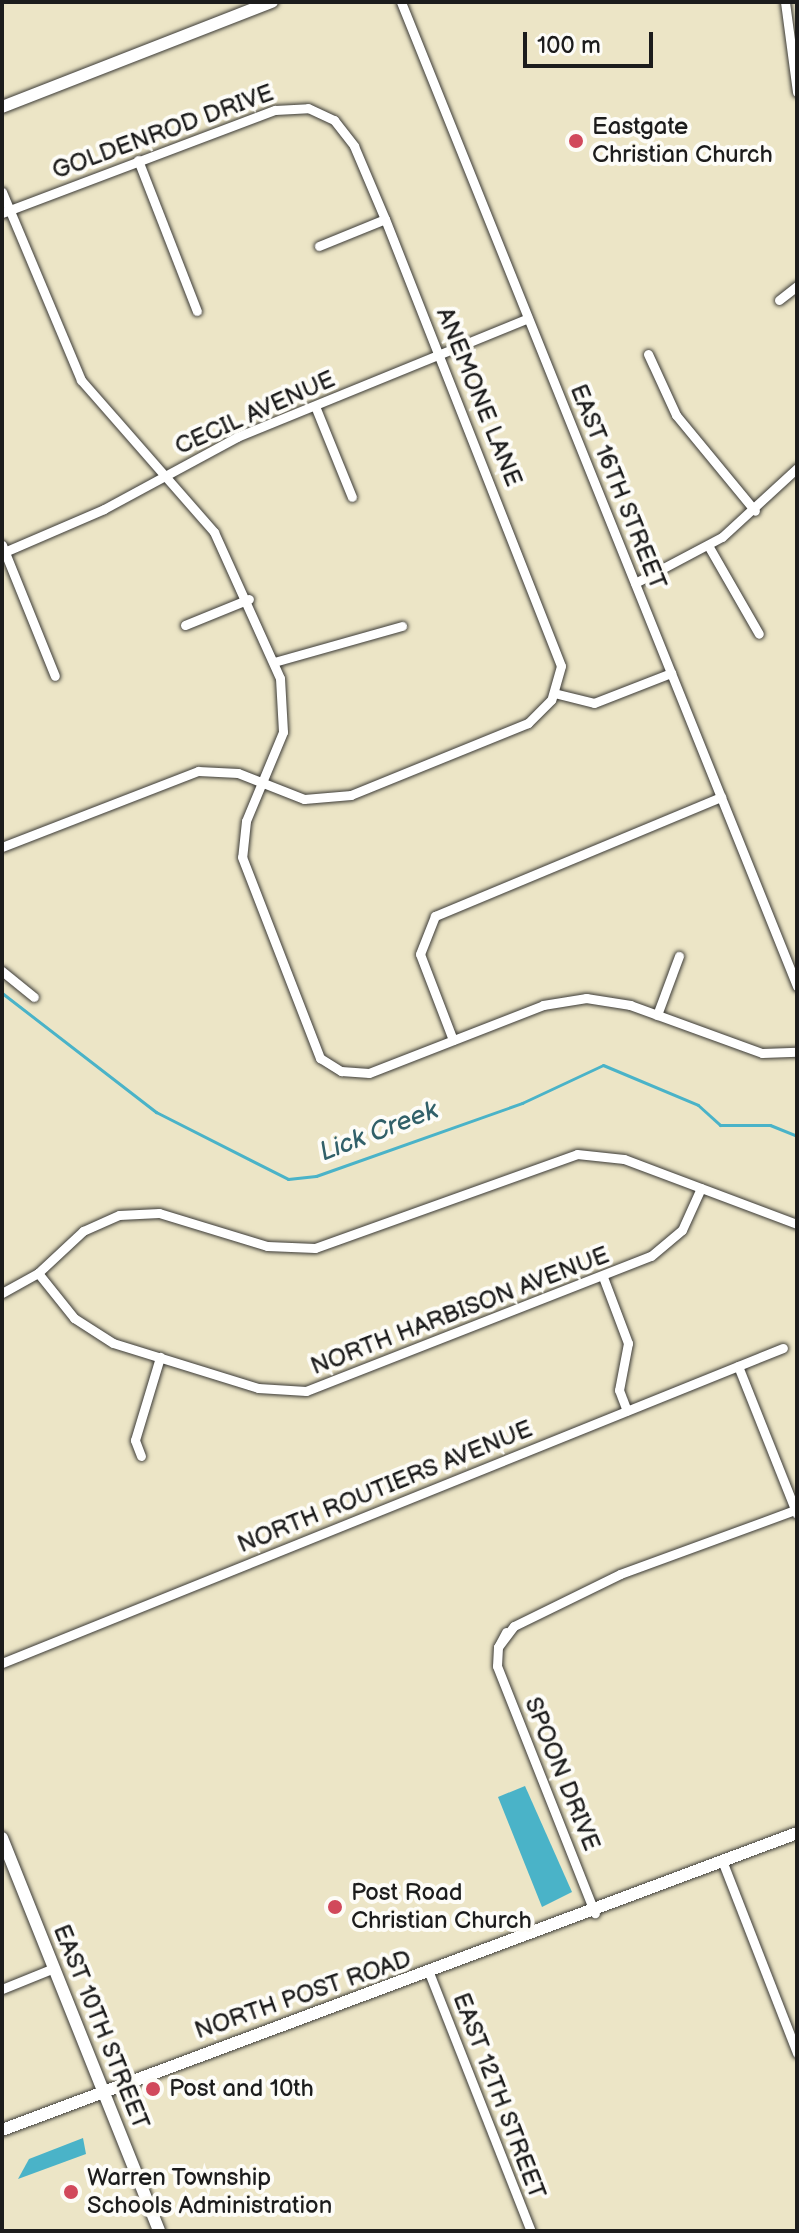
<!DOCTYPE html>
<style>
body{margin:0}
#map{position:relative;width:799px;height:2233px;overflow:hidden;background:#ece5c6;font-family:"Balsamiq Sans",sans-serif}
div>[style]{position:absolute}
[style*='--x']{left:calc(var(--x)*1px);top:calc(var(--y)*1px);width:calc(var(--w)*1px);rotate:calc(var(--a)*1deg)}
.water>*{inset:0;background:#4ab3c8}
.stream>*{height:3px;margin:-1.5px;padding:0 1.5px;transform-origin:1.5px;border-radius:1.5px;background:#4ab3c8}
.roads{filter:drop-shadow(0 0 2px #3b3a36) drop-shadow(0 0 2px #3b3a36)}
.minor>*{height:9px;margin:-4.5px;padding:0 4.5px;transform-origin:4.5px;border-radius:4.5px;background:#fff}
.major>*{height:12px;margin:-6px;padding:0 6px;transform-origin:6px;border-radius:6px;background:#fff}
.dots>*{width:22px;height:22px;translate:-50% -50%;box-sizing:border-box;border:4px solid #fdfcf7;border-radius:50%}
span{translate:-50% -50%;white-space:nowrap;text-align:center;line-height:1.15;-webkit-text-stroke:8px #fdfcf7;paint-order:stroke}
.poi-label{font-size:24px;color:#1c1c1c}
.left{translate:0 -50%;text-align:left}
.street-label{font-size:24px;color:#1c1c1c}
.water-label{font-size:26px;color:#316069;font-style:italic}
.frame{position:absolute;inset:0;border:4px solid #1c1c1c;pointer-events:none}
.scale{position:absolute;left:523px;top:32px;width:130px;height:36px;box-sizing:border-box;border:4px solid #1c1c1c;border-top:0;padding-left:10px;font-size:24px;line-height:28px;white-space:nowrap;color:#1c1c1c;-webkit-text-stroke:6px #fdfcf7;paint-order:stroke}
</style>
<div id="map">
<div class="water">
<i style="clip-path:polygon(525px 1786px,572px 1892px,542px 1907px,498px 1797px)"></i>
<i style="clip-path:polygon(83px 2138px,86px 2154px,18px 2179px,29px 2159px)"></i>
</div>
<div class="stream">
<i style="--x:2;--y:993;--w:195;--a:37.7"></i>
<i style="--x:156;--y:1112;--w:148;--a:26.9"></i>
<i style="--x:288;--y:1179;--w:28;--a:-6"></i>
<i style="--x:316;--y:1176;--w:219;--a:-19.5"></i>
<i style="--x:522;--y:1103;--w:89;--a:-25.1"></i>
<i style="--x:603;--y:1065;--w:103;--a:22.8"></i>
<i style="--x:698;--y:1105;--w:30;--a:42"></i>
<i style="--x:720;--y:1125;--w:50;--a:0"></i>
<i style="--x:770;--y:1125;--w:29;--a:22"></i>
</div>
<div class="roads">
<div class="minor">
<i style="--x:401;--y:2;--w:1061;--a:68.08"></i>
<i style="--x:785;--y:2;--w:91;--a:82.4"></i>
<i style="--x:138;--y:160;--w:162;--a:68.7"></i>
<i style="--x:2;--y:192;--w:204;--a:67.2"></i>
<i style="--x:81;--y:380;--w:202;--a:48.8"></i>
<i style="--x:214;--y:532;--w:160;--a:65.7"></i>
<i style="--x:280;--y:678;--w:54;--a:86.8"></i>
<i style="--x:283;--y:732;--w:96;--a:112.6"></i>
<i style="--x:246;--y:821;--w:36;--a:96"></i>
<i style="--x:242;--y:857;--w:216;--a:68.8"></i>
<i style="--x:320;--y:1058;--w:25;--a:32"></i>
<i style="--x:341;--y:1071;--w:28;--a:4"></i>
<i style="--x:369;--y:1073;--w:187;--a:-21.3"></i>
<i style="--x:543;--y:1005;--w:44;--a:-9.2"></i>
<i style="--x:586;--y:998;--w:45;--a:9"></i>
<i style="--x:630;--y:1005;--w:140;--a:20"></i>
<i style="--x:762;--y:1053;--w:35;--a:-2"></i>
<i style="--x:2;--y:213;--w:292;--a:-20.7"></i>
<i style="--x:275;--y:110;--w:33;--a:-3"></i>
<i style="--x:308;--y:108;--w:29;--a:25"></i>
<i style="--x:334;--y:120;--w:33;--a:52"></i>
<i style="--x:354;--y:146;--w:79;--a:67"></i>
<i style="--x:385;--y:219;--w:480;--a:68.5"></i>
<i style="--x:561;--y:666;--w:35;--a:106"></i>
<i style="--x:551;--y:700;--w:33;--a:135"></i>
<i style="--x:528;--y:723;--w:191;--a:157.9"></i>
<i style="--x:351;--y:795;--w:47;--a:175.1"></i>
<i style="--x:304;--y:799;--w:71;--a:-158.5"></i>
<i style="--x:238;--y:773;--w:40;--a:-177.1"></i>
<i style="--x:198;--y:771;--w:210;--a:158.8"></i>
<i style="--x:319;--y:246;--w:71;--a:-22.2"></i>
<i style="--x:779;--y:300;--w:23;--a:-38"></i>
<i style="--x:648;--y:354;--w:67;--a:65.3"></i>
<i style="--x:676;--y:415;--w:124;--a:50.5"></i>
<i style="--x:315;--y:406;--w:98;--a:67.9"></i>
<i style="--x:2;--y:545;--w:141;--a:68"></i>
<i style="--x:709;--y:547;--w:100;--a:60.1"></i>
<i style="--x:2;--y:553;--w:111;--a:-23.3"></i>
<i style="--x:104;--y:509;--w:151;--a:-28.4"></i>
<i style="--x:237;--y:437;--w:314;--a:-22.2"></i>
<i style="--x:635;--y:583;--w:98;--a:-27.9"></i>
<i style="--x:722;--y:537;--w:102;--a:-42.6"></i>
<i style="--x:185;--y:625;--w:69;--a:-22.1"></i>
<i style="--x:274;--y:662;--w:133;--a:-15.7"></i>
<i style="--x:554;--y:693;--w:41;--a:14"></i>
<i style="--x:594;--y:703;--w:83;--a:-21.3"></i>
<i style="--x:2;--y:971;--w:41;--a:39.1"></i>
<i style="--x:657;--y:1015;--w:63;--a:-69.6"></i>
<i style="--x:453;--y:1040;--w:92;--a:-111"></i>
<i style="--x:420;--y:954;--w:41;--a:-68.5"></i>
<i style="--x:435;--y:916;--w:310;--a:-22.6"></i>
<i style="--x:38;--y:1273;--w:58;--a:51.3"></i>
<i style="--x:74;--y:1318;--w:46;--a:32.7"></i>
<i style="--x:113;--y:1343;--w:152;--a:17.2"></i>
<i style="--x:258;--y:1388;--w:48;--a:3.6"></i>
<i style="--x:306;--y:1391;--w:370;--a:-21.4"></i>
<i style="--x:651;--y:1256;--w:40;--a:-40"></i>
<i style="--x:682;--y:1230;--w:46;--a:-65.7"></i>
<i style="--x:603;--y:1277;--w:71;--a:69.3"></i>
<i style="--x:628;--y:1343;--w:48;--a:100.8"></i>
<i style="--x:619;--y:1390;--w:22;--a:69"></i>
<i style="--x:2;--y:1293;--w:41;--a:-29.1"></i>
<i style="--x:38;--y:1273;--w:62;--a:-43"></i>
<i style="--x:83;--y:1231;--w:39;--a:-24"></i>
<i style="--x:119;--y:1215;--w:40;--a:-2.9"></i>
<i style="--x:159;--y:1213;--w:113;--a:17"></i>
<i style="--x:267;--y:1246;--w:48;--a:2.4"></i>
<i style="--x:315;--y:1248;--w:278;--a:-19.7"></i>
<i style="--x:577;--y:1154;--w:47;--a:6.1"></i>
<i style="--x:624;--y:1159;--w:185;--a:20.6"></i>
<i style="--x:738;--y:1366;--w:159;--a:68.3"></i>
<i style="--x:141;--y:1456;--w:17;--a:-111"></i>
<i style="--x:135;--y:1440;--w:87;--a:-73.2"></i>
<i style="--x:506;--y:1632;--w:17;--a:118"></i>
<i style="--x:498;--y:1647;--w:26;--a:-53"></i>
<i style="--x:514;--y:1626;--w:118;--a:-26.1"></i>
<i style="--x:620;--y:1574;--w:186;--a:-20.1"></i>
<i style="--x:498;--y:1647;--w:19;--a:93"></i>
<i style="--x:497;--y:1666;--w:266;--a:68.4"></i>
<i style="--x:2;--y:1663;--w:842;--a:-21.97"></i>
<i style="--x:723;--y:1863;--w:204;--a:68.7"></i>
<i style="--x:430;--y:1975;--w:275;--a:68.5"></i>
<i style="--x:2;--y:1989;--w:56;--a:-22"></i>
</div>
<div class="major">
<i style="--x:2;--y:107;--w:290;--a:-21.3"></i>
<i style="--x:2;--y:1838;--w:423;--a:68.2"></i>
<i style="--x:2;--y:2130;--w:849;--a:-20.48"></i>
</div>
</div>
<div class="dots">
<i style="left:576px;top:141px;background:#d1495b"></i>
<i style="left:335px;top:1907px;background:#d1495b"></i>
<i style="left:153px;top:2089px;background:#d1495b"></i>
<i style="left:71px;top:2192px;background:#d1495b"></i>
</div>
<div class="poi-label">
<span class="left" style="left:592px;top:141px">Eastgate<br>Christian Church</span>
<span class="left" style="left:351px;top:1907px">Post Road<br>Christian Church</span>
<span class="left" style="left:169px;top:2089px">Post and 10th</span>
<span class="left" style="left:87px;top:2192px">Warren Township<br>Schools Administration</span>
</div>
<div class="street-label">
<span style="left:163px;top:132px;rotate:-20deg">GOLDENROD DRIVE</span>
<span style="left:479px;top:397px;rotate:68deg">ANEMONE LANE</span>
<span style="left:255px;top:413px;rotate:-24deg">CECIL AVENUE</span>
<span style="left:618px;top:487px;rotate:68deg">EAST 16TH STREET</span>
<span style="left:460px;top:1311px;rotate:-21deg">NORTH HARBISON AVENUE</span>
<span style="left:385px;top:1487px;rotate:-22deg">NORTH ROUTIERS AVENUE</span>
<span style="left:562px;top:1774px;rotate:68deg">SPOON DRIVE</span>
<span style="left:303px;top:1995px;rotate:-19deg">NORTH POST ROAD</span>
<span style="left:101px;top:2027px;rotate:68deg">EAST 10TH STREET</span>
<span style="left:499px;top:2096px;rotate:69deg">EAST 12TH STREET</span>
</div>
<div class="water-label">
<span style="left:379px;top:1132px;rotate:-21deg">Lick Creek</span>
</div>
<div class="frame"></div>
<div class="scale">100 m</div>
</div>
